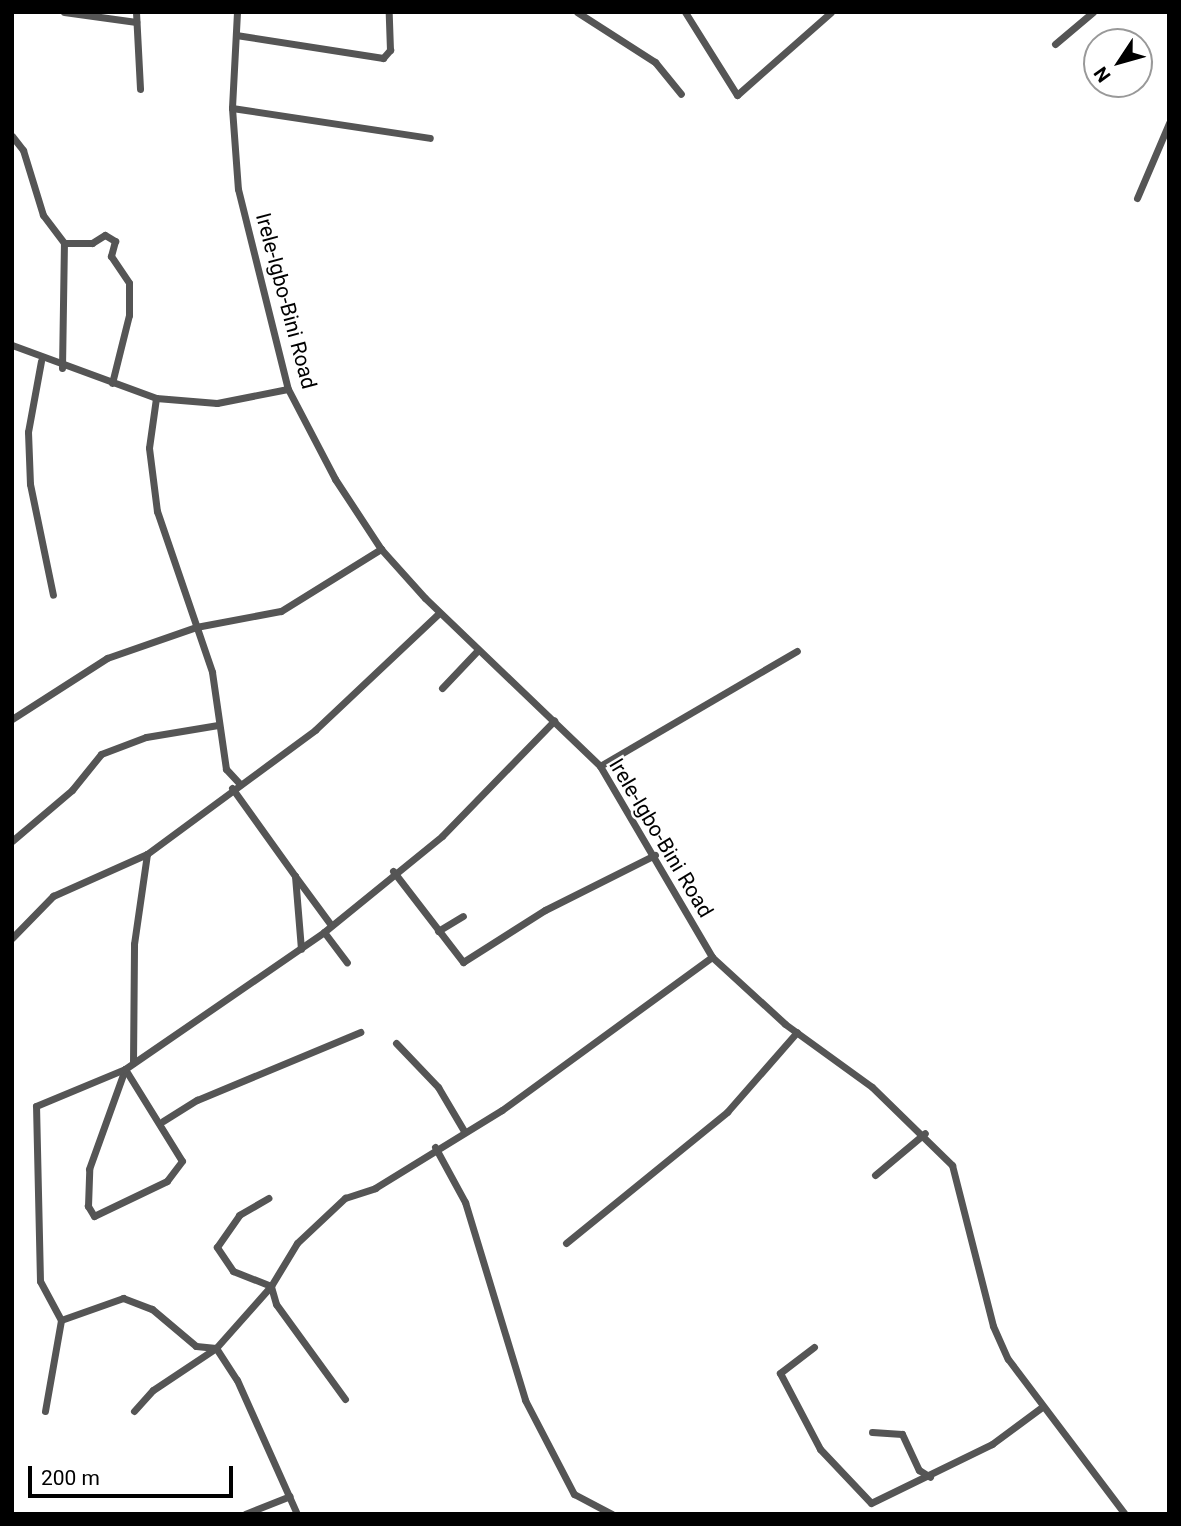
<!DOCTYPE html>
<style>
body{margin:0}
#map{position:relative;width:1181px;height:1526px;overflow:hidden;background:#fff;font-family:Roboto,sans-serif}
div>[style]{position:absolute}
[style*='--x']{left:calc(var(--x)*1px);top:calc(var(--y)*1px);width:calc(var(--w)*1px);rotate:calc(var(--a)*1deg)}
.minor>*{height:7px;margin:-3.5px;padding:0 3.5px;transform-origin:3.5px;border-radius:3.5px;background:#555}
span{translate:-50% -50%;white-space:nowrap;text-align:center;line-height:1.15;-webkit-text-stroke:5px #fff;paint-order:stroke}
.street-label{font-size:21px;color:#000}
.frame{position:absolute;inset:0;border:14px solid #000;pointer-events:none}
.north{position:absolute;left:1083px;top:28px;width:70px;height:70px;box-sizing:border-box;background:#fff;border:2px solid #999;border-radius:50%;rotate:234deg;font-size:19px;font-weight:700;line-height:28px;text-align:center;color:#000}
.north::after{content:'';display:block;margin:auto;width:24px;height:32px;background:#000;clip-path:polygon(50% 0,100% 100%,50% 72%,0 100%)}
.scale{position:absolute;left:28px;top:1466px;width:205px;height:32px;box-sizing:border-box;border:4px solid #000;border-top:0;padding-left:9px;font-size:21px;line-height:24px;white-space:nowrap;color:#000;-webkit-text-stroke:5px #fff;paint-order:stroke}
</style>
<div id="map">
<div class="minor">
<i style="--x:64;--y:12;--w:73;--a:7.9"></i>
<i style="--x:136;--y:12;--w:77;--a:87"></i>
<i style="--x:237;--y:12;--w:96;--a:93"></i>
<i style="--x:232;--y:108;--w:81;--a:85.8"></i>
<i style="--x:238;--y:189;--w:206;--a:76"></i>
<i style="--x:288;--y:389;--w:102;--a:62.4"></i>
<i style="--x:335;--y:479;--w:84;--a:56.7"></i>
<i style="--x:381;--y:549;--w:66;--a:48.1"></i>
<i style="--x:425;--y:598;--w:243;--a:43.8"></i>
<i style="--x:600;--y:766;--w:221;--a:59.6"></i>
<i style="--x:712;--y:957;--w:99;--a:42.5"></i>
<i style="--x:785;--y:1024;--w:107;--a:35.9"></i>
<i style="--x:872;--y:1087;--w:112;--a:44.3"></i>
<i style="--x:952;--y:1165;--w:166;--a:75.7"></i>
<i style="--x:993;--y:1326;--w:36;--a:66"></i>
<i style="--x:1008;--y:1359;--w:194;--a:53"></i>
<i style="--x:577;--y:12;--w:93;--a:32.7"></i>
<i style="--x:655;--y:62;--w:41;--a:50.9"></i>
<i style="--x:685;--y:12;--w:98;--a:57.9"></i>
<i style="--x:737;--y:95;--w:125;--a:-41.4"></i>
<i style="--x:236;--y:35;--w:149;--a:8.9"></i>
<i style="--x:383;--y:58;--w:11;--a:-49"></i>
<i style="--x:390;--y:50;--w:38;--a:-92"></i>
<i style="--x:1055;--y:44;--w:50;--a:-40.1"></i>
<i style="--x:232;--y:108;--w:200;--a:8.6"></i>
<i style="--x:12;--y:136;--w:18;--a:52"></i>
<i style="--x:23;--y:150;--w:68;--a:72.9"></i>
<i style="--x:43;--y:215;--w:35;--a:53"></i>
<i style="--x:1137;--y:198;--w:82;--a:-66.9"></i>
<i style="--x:12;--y:345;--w:153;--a:20.2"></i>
<i style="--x:156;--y:398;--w:61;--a:4.7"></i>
<i style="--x:217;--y:403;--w:72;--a:-11.2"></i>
<i style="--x:41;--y:361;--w:72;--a:100.4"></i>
<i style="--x:28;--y:432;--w:52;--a:87.8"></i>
<i style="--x:30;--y:484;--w:113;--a:78.3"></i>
<i style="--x:62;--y:368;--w:125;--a:-89.1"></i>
<i style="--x:64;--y:243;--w:28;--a:0"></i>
<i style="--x:92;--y:243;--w:15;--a:-32"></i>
<i style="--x:105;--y:235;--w:12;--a:31"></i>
<i style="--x:115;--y:241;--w:16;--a:105"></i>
<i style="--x:111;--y:256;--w:32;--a:56"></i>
<i style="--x:129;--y:283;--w:32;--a:90"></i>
<i style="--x:129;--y:315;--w:70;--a:104"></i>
<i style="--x:156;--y:398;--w:50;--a:98"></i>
<i style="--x:149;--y:448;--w:64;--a:82.8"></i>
<i style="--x:157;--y:511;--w:170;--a:71.1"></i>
<i style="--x:212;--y:672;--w:98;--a:81.8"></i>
<i style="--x:226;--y:769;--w:21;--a:47"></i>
<i style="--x:442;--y:688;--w:52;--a:-46.5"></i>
<i style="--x:12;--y:719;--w:113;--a:-32.7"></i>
<i style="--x:107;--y:658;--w:94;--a:-19.2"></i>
<i style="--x:196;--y:627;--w:86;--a:-10.7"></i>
<i style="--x:281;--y:611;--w:118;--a:-31.8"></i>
<i style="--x:600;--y:766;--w:228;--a:-30.3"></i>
<i style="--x:232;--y:788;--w:108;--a:54.4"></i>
<i style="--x:295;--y:876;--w:73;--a:85.3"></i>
<i style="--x:12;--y:841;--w:79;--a:-40.4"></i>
<i style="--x:72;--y:790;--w:46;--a:-51.1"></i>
<i style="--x:101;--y:754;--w:48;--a:-20.7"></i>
<i style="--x:146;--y:737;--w:73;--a:-9.5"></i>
<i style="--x:393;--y:871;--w:115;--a:52.4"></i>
<i style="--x:463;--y:962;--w:97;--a:-32.4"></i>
<i style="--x:545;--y:910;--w:123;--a:-26.6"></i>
<i style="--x:295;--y:876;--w:61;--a:53.7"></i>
<i style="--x:438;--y:931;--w:29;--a:-31"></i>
<i style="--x:324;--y:932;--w:38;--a:53"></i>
<i style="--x:12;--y:938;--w:59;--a:-45.7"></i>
<i style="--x:53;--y:896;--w:103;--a:-24.1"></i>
<i style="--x:147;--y:854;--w:209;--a:-36.4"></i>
<i style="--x:315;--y:730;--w:170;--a:-43.3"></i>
<i style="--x:396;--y:1043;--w:61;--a:46.3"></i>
<i style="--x:438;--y:1087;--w:51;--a:59.4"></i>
<i style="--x:133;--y:1063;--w:119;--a:-89.5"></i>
<i style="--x:134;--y:944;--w:91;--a:-81.8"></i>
<i style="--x:125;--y:1069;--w:108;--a:58.2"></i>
<i style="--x:182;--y:1161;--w:25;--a:127"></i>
<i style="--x:167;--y:1181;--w:81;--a:154.4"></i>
<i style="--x:94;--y:1216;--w:12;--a:-121"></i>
<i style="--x:88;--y:1206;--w:37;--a:-88"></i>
<i style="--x:89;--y:1169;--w:106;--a:-70.2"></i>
<i style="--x:163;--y:1121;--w:40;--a:-32"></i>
<i style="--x:197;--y:1100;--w:177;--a:-22.6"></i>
<i style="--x:435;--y:1147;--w:63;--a:61.4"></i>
<i style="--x:465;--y:1202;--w:207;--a:73.1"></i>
<i style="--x:525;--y:1400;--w:106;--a:62.5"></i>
<i style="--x:574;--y:1494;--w:43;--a:27.8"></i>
<i style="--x:875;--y:1175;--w:65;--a:-40"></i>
<i style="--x:566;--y:1243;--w:208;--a:-39.1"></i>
<i style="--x:727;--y:1112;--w:106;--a:-48.8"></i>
<i style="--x:61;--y:1320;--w:66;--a:-19.5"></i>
<i style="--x:123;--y:1298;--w:31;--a:21"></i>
<i style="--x:152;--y:1309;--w:57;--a:40.1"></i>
<i style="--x:196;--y:1346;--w:20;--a:6"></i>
<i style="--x:216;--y:1348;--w:83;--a:-48.4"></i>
<i style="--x:271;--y:1286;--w:41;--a:-158.5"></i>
<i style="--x:233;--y:1271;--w:29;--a:-124"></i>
<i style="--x:217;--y:1247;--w:39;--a:-55"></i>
<i style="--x:239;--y:1215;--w:34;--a:-30"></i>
<i style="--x:814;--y:1347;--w:43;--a:142.6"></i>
<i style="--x:780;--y:1373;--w:86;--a:62.2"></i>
<i style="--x:820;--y:1449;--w:74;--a:46.6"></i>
<i style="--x:871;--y:1503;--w:135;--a:-26"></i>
<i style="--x:992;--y:1444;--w:62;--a:-36.5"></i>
<i style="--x:345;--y:1399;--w:117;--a:-126"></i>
<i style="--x:276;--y:1304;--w:19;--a:-106"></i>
<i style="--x:271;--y:1286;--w:50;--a:-58.8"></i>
<i style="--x:297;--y:1243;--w:66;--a:-43.2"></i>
<i style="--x:345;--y:1198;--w:32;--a:-18"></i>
<i style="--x:375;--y:1188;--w:149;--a:-31.6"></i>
<i style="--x:502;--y:1110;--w:260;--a:-36.1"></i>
<i style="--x:45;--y:1411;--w:92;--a:-80"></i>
<i style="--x:61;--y:1320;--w:44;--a:-118.3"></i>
<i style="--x:40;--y:1281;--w:175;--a:-91.3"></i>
<i style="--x:36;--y:1106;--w:96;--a:-22.6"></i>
<i style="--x:125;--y:1069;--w:242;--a:-34.5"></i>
<i style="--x:324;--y:932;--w:152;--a:-39.1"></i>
<i style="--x:442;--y:836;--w:161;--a:-45.8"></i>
<i style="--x:134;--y:1411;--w:28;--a:-48"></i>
<i style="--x:153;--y:1390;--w:76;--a:-33.7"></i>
<i style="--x:216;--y:1348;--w:38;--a:57"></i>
<i style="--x:237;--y:1380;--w:147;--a:65.9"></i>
<i style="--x:872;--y:1432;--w:30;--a:4"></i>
<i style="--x:902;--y:1434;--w:40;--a:65"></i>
<i style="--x:919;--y:1470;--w:13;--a:32"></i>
<i style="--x:245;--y:1514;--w:48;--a:-21.8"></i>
</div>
<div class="street-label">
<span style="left:286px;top:301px;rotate:75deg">Irele-Igbo-Bini Road</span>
<span style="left:661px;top:838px;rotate:59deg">Irele-Igbo-Bini Road</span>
</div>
<div class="frame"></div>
<div class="north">N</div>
<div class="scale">200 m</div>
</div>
